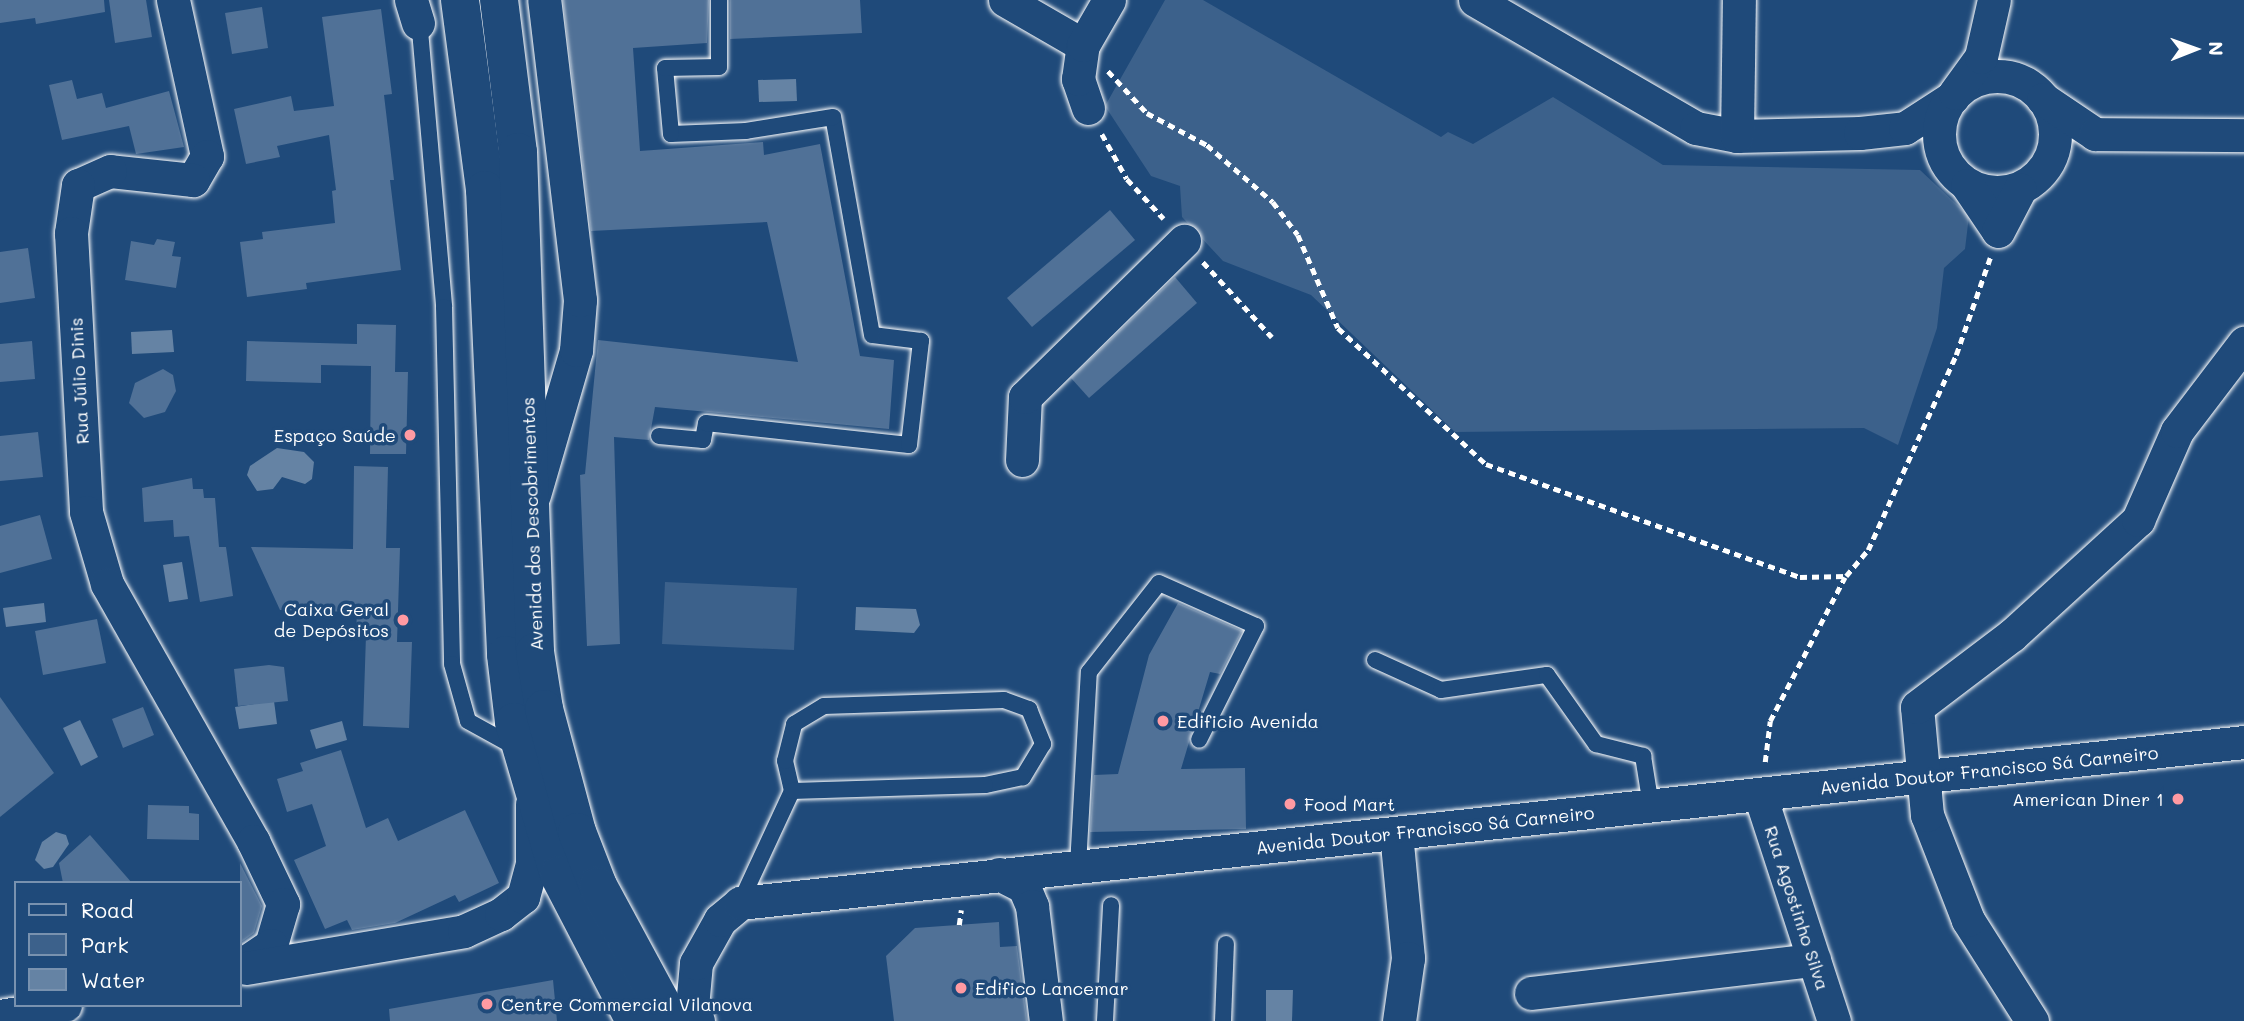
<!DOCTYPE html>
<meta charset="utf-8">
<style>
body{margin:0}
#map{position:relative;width:2244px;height:1021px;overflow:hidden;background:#1f4a7a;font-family:Mali,sans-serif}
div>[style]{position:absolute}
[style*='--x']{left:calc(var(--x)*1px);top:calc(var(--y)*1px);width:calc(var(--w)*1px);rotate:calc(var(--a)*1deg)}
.green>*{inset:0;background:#3c618b}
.water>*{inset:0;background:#6583a4}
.building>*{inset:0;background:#507197}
.path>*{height:4.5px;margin-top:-2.25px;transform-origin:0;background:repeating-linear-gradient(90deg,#fff 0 7px,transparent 0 12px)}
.roads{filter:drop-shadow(0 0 2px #fff) drop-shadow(0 0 2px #fff)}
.service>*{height:16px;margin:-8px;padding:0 8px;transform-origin:8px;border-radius:8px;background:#1f4a7a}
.minor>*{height:33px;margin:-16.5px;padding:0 16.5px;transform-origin:16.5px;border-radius:16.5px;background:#1f4a7a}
.minor>.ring{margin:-16.5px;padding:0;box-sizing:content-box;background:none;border:33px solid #1f4a7a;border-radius:50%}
.secondary>*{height:38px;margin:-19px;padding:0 19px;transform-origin:19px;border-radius:19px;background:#1f4a7a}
.dots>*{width:19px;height:19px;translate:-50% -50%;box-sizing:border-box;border:4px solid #1f4a7a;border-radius:50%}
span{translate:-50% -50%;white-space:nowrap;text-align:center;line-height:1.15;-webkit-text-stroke:7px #1f4a7a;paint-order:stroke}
.street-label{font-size:18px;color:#fff}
.poi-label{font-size:18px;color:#fff}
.right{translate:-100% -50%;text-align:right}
.left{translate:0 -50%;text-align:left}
.legend{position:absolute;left:14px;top:881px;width:228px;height:126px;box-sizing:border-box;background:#1f4a7a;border:2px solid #7992af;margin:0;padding:9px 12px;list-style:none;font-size:21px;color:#fff}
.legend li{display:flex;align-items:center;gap:14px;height:35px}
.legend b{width:35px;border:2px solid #7992af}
.north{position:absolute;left:2160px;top:14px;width:70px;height:70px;-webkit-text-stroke:5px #1f4a7a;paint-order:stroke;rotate:89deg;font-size:19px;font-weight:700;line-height:28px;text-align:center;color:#fff}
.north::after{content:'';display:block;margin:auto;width:24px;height:32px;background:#fff;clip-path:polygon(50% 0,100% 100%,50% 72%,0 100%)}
</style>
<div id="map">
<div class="green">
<i style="clip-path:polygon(1165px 0,1203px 0,1441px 137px,1448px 132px,1473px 144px,1553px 97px,1663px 165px,1920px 170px,1969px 216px,1965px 249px,1944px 268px,1937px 328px,1898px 445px,1864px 428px,1455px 432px,1311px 295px,1223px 261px,1182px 217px,1180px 186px,1151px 176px,1105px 106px)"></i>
<i style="clip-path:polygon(665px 582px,797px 588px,794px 650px,662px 644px)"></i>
</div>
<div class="water">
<i style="clip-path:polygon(796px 79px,797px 101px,759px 102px,758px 80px)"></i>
<i style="clip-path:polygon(172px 330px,174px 352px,132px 354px,131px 332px)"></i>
<i style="clip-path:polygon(277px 448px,304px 452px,314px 462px,312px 479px,305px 484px,282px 477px,273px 489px,257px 491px,247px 475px,250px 466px)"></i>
<i style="clip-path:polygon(182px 562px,188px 599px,169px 602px,163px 565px)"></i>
<i style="clip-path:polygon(44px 603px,46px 622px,6px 627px,3px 608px)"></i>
<i style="clip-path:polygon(856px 607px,916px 609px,920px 625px,914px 633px,855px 630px)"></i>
<i style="clip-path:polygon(274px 701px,277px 724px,239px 729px,235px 707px)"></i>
<i style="clip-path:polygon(80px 720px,98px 757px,81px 766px,63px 728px)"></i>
<i style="clip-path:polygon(342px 721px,347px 740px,316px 749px,310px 730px)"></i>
<i style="clip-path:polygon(56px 832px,66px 835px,69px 844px,53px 867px,44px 869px,35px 860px,42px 842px)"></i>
<i style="clip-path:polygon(1266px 990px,1293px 990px,1292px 1021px,1266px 1021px)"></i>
</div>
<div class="building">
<i style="clip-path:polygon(0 0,104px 0,105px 12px,36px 24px,35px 18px,0 23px)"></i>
<i style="clip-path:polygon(109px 0,146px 0,152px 37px,115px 43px)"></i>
<i style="clip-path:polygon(563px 0,709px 0,707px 43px,633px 48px,640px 151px,763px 142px,764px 155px,820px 144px,860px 356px,894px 360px,889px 429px,655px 407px,649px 440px,614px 437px,620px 644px,587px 646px,580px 475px,585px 474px,598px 340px,798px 362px,767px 222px,591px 231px)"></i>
<i style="clip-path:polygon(730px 0,860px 0,862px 33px,730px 39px)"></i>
<i style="clip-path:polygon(262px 7px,268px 48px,232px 54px,225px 13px)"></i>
<i style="clip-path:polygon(381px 9px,392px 94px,384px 95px,394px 180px,390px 180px,401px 270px,306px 283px,307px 289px,247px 297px,240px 242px,263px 239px,262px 232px,335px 223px,332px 191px,336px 190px,329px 135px,277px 146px,280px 157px,246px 164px,234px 109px,291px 96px,294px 111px,334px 106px,322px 17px)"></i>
<i style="clip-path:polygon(72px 80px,77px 99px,102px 93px,106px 108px,169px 91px,184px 147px,136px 154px,129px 126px,62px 140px,49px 85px)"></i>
<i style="clip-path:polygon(1110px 210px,1135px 240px,1032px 327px,1007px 298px)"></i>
<i style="clip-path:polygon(157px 239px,175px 242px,172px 256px,181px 257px,176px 288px,125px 280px,131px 241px,154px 245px)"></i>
<i style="clip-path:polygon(28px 248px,35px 298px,0 303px,0 252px)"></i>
<i style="clip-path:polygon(1175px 277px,1197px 303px,1089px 398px,1071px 378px)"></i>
<i style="clip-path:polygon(357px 324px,396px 325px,395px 372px,408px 372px,406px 454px,370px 454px,371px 366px,321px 365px,321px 383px,246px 381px,247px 341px,357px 344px)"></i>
<i style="clip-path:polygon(32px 341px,35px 379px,0 382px,0 344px)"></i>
<i style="clip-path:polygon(163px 369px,173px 375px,176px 391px,165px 412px,144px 418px,129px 403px,135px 383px)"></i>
<i style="clip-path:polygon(38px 432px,43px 477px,0 481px,0 436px)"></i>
<i style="clip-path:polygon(354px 466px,388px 467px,386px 548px,400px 548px,397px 642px,412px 642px,409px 728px,363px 726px,366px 635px,356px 635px,357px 612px,280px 610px,251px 547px,353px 549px)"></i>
<i style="clip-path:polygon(192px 478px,193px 489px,203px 489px,204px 498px,215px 498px,219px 547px,226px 547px,233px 596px,200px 602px,189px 536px,174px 537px,173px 520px,144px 522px,142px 488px)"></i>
<i style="clip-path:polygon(40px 515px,52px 559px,0 573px,0 526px)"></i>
<i style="clip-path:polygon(1178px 603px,1242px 631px,1220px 674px,1210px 672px,1181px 769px,1245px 768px,1246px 829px,1090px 832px,1094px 775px,1118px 774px,1149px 655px)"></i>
<i style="clip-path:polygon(97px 619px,106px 663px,43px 675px,35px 631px)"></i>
<i style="clip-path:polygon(269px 665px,284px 667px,288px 701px,238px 706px,234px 669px)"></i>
<i style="clip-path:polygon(0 697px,54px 773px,0 817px)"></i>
<i style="clip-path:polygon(143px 707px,154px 735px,123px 748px,112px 719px)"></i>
<i style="clip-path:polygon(341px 750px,366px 828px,388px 818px,398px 841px,465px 810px,499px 883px,459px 902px,455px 895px,395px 923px,352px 930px,347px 920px,325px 929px,294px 860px,326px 846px,312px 804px,287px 812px,277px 779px,303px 771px,300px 763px)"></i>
<i style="clip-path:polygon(148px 805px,189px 806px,189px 813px,199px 814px,199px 840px,147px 839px)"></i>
<i style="clip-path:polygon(90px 835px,132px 883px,63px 883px,59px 863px)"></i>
<i style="clip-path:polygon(240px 863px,262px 906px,254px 933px,240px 943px)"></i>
<i style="clip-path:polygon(999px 922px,1000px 947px,1017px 946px,1027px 1021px,894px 1021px,886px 956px,915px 928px)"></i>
<i style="clip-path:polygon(553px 980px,557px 1021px,390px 1021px,389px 1009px)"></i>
</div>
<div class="path">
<i style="--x:1108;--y:71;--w:57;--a:47.1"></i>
<i style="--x:1147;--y:113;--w:68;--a:28.1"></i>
<i style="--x:1207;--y:145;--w:87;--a:40.8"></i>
<i style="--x:1273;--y:202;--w:41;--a:52.9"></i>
<i style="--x:1298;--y:235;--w:101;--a:66.7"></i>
<i style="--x:1338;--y:328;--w:201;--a:42.6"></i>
<i style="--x:1486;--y:464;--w:334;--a:19.8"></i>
<i style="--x:1800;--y:577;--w:46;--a:-1.2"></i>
<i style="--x:1846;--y:576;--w:34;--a:-50"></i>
<i style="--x:1868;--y:550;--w:214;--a:-65.7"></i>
<i style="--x:1956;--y:355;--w:103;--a:-70.7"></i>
<i style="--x:1102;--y:134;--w:51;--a:60.9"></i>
<i style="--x:1127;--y:179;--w:54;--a:47.2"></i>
<i style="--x:1203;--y:262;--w:102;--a:47.4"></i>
<i style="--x:1765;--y:762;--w:41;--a:-83"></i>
<i style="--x:1770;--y:721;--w:162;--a:-62.5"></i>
<i style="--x:959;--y:925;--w:15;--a:-82"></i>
</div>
<div class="roads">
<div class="service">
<i style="--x:419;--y:19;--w:289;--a:85"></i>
<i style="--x:444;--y:307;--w:357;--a:88.7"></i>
<i style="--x:452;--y:664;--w:59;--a:74.3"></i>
<i style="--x:468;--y:721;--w:56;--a:28.9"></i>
<i style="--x:659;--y:436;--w:44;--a:5.2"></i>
<i style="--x:703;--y:440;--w:17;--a:-80"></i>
<i style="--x:706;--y:423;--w:204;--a:6.2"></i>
<i style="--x:909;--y:445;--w:105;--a:-83.4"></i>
<i style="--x:921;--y:341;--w:49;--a:-173"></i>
<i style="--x:872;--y:335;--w:221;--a:-100.1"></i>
<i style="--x:833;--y:117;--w:88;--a:170.9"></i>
<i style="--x:746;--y:131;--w:75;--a:177.7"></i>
<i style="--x:671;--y:134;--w:66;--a:-95.2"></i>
<i style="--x:665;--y:68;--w:54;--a:-1.1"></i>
<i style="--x:719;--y:67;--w:67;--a:-90"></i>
<i style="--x:1375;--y:660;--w:72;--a:24.4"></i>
<i style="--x:1441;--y:690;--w:107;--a:-8.1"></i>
<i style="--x:1547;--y:675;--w:85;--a:54.6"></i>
<i style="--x:1596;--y:744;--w:49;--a:14.3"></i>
<i style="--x:1643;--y:756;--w:51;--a:80.9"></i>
<i style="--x:1078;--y:866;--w:194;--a:-86.8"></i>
<i style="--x:1089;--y:672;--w:113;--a:-51.8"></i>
<i style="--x:1159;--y:583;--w:106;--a:23.9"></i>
<i style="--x:1256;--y:626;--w:127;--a:116.6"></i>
<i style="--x:740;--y:903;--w:123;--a:-65.1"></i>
<i style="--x:792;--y:791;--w:31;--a:-103"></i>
<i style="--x:785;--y:761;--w:38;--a:-76"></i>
<i style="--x:794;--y:724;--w:35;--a:-31"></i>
<i style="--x:824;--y:706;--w:180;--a:-1.9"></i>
<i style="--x:1004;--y:700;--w:27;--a:20"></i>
<i style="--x:1029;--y:709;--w:38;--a:68"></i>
<i style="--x:1043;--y:744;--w:39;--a:121"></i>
<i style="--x:1023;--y:777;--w:39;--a:168"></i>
<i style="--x:985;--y:785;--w:193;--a:178.2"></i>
<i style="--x:1105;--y:1021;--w:116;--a:-87"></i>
<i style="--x:1223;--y:1021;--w:77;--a:-87.8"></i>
</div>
<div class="minor">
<i style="--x:173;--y:0;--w:160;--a:77.7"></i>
<i style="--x:207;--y:156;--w:28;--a:120"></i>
<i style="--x:193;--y:180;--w:83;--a:-173.8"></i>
<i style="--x:110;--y:171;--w:35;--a:156"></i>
<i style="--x:78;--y:185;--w:49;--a:98.3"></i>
<i style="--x:71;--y:233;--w:279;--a:86.9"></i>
<i style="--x:86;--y:512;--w:75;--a:73.7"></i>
<i style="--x:107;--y:584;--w:296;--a:60.4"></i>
<i style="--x:253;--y:841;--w:70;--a:64.5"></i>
<i style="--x:283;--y:904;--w:43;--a:106.3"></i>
<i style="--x:271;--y:945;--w:37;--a:146"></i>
<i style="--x:411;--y:0;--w:24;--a:73"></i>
<i style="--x:1005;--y:0;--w:90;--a:30"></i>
<i style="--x:1475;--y:0;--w:255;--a:30.1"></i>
<i style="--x:1696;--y:128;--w:42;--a:11"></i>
<i style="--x:1737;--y:136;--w:123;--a:-1.4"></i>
<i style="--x:1860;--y:133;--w:45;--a:-6.3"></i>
<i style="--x:1905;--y:128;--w:57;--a:-32.9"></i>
<i class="ring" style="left:1939px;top:76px;width:83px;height:83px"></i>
<i style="--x:1955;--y:93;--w:44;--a:-54.2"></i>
<i style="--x:1981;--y:57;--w:58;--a:-77.2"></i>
<i style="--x:2043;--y:99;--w:63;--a:33.9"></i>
<i style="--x:2095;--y:134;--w:149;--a:0.4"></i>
<i style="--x:1088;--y:108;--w:31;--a:-109"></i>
<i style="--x:1078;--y:79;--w:34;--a:-82"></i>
<i style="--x:1083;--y:45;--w:52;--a:-60"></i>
<i style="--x:1737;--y:136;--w:136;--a:-89.2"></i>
<i style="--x:1967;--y:185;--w:55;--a:56"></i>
<i style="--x:1998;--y:231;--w:47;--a:-62.4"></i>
<i style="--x:1022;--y:460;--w:63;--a:-87.3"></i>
<i style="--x:1025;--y:397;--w:223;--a:-44.5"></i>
<i style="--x:534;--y:495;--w:151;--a:-73.8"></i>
<i style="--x:576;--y:350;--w:50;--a:-85.4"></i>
<i style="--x:580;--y:300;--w:302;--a:-96.8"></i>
<i style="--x:1760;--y:795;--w:238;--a:71.9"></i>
<i style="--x:1396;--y:833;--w:126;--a:84.5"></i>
<i style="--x:1408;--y:958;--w:64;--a:98.1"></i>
<i style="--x:999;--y:874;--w:28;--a:27"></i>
<i style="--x:1024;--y:887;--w:21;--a:67"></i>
<i style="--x:1032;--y:906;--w:116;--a:83.1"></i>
<i style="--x:246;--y:968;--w:221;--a:-9.6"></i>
<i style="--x:464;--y:931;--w:41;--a:-24.7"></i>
<i style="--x:501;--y:914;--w:28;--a:-38"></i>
<i style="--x:523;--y:897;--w:34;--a:-75"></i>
<i style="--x:532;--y:864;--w:60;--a:-90"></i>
<i style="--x:1531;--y:993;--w:285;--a:-6.7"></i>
<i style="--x:0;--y:1016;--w:66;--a:-9.6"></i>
<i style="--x:698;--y:1021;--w:15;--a:-113"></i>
<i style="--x:692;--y:1007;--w:44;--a:-84.8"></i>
<i style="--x:696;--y:963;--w:49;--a:-60.8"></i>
<i style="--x:720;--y:920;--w:26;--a:-40"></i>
<i style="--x:740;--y:903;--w:1513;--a:-6.11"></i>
<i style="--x:2032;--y:1021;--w:120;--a:-122.4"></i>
<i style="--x:1968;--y:920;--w:113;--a:-111.3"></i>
<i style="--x:1927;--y:815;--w:108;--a:-95.3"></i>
<i style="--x:1917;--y:707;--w:119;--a:-37.2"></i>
<i style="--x:2012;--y:635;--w:171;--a:-42.4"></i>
<i style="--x:2138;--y:520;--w:97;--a:-66.3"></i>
<i style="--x:2177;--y:431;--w:111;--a:-52.7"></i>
</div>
<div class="secondary">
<i style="--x:460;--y:0;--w:192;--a:82.5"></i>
<i style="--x:485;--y:190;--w:465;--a:87.4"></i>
<i style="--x:506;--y:655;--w:67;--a:83.2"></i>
<i style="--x:514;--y:722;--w:159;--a:73.6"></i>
<i style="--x:559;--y:875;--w:165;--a:62.5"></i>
<i style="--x:499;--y:0;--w:153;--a:82.9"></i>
<i style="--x:518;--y:152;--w:500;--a:88.05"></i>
<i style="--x:535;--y:652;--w:58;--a:81"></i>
<i style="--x:544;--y:709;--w:127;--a:75"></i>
<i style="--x:577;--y:832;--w:58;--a:68.7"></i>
<i style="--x:598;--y:886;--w:153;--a:61.6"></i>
</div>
</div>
<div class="dots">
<i style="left:410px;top:435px;background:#ff9aa2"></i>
<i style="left:403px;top:620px;background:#ff9aa2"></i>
<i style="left:1163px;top:721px;background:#ff9aa2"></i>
<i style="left:2178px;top:799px;background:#ff9aa2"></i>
<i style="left:1290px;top:804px;background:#ff9aa2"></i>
<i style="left:961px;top:988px;background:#ff9aa2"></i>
<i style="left:487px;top:1004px;background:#ff9aa2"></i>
</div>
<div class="street-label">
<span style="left:79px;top:381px;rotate:-93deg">Rua Júlio Dinis</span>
<span style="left:532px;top:524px;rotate:-92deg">Avenida dos Descobrimentos</span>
<span style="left:1989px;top:770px;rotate:-6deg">Avenida Doutor Francisco Sá Carneiro</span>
<span style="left:1425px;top:830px;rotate:-6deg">Avenida Doutor Francisco Sá Carneiro</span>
<span style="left:1797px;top:908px;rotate:72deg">Rua Agostinho Silva</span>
</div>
<div class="poi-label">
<span class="right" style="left:396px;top:435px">Espaço Saúde</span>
<span class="right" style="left:389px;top:620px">Caixa Geral<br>de Depósitos</span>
<span class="left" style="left:1177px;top:721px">Edificio Avenida</span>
<span class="right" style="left:2164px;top:799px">American Diner 1</span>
<span class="left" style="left:1304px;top:804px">Food Mart</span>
<span class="left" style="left:975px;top:988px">Edifico Lancemar</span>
<span class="left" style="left:501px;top:1004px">Centre Commercial Vilanova</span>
</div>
<ul class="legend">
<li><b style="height:9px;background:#1f4a7a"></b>Road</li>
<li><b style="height:19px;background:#3c618b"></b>Park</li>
<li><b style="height:19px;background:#6583a4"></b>Water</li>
</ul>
<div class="north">N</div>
</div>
